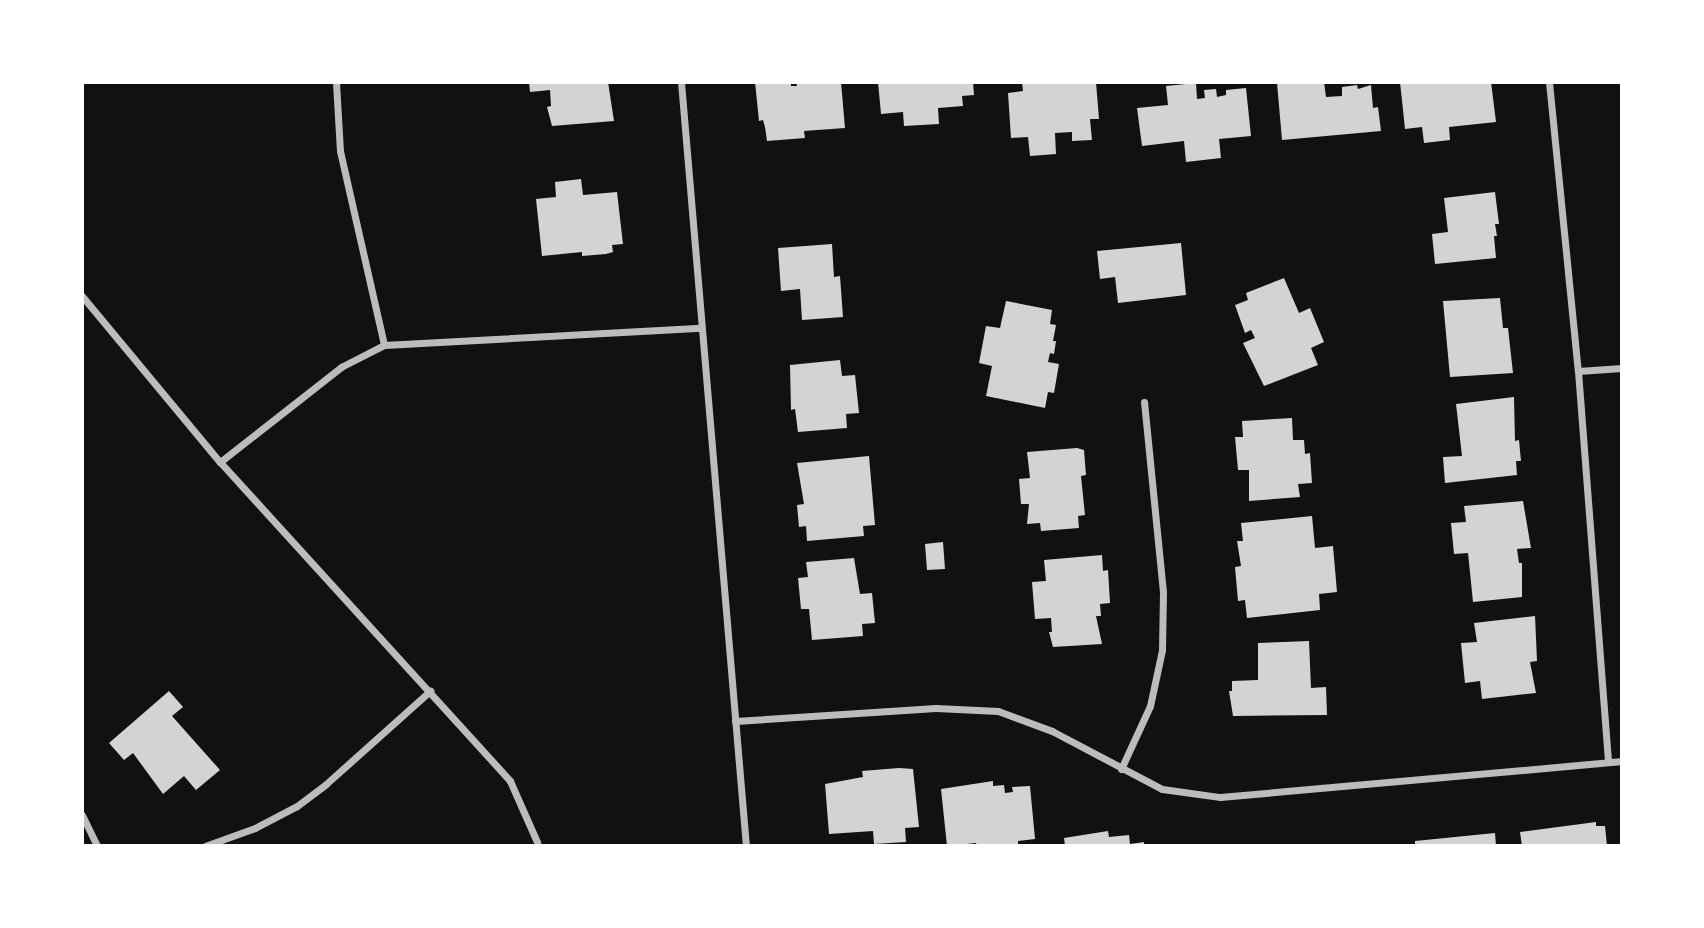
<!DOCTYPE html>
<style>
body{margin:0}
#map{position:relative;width:1704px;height:928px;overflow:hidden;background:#111;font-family:Georgia,serif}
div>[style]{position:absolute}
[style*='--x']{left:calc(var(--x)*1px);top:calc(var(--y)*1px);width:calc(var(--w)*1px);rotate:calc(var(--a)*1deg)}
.building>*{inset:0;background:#d3d3d3}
.minor>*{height:7px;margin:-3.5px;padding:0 3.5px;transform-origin:3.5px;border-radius:3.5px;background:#bcbcbc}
span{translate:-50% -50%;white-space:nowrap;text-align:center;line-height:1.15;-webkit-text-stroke:5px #fff;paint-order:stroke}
.frame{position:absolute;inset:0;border:84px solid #fff;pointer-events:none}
</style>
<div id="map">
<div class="building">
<i style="clip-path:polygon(529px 82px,608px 82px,614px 121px,552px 126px,547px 107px,551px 106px,550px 90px,530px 92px)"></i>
<i style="clip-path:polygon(755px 82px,791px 82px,791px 86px,797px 86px,796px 82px,841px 82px,845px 128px,804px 131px,805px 138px,767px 141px,765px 127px,763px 120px,759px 121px)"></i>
<i style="clip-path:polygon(878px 82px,973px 82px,974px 95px,962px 96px,963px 106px,938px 108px,939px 124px,904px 126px,903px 112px,881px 114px)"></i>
<i style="clip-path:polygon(1022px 82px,1096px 82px,1099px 119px,1090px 119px,1092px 140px,1072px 141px,1072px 132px,1055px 133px,1056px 154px,1030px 156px,1028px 137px,1011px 138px,1008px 93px,1023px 91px)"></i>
<i style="clip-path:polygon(1324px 82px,1326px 97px,1342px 96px,1342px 87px,1357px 85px,1358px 89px,1371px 85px,1373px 108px,1378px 107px,1381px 131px,1282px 140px,1277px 83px)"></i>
<i style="clip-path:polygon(1400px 82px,1491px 82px,1496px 122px,1449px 127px,1450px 140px,1424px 143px,1422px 127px,1405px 129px)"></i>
<i style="clip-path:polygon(1196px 83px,1197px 99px,1205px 98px,1204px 90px,1216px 89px,1217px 97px,1226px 95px,1226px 90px,1246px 88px,1251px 136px,1219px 139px,1221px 158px,1186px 162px,1184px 141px,1142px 146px,1137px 108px,1168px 105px,1166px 86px)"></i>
<i style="clip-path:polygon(581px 179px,583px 195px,617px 192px,623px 244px,612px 245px,613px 252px,606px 254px,582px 256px,582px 252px,542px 256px,536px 199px,556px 197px,555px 182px)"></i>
<i style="clip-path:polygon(1495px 192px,1499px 224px,1495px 224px,1497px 236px,1494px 236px,1496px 258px,1435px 264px,1432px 234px,1448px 232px,1444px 198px)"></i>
<i style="clip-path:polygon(1181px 243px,1186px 295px,1118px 303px,1115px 277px,1100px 279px,1097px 251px)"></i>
<i style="clip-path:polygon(832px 244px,834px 277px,840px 276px,843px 317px,802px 320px,800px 289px,781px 291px,778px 248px)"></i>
<i style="clip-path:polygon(1284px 278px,1299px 313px,1310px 308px,1324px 342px,1311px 348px,1318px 365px,1264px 386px,1243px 343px,1255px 338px,1251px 330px,1245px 333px,1235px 305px,1248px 300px,1246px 293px)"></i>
<i style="clip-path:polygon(1500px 298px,1503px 328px,1508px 328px,1513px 373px,1450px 377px,1443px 301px)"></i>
<i style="clip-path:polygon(1006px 301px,1052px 310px,1050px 324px,1056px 325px,1053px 341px,1056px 341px,1054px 354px,1050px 353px,1048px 362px,1059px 364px,1054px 393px,1048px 392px,1045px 408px,986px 396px,992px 366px,979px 363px,986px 326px,1000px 328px)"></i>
<i style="clip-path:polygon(840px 360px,842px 376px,855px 375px,859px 413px,846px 414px,847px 428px,798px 432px,795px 409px,791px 410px,790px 365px)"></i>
<i style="clip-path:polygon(1514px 397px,1515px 441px,1519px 440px,1521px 461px,1516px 461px,1517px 475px,1445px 483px,1443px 457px,1462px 456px,1456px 404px)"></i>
<i style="clip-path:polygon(1292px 418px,1293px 440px,1304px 440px,1305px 454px,1310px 453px,1312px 483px,1298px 484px,1300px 497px,1249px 501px,1249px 470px,1238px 470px,1235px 437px,1243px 437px,1242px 421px)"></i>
<i style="clip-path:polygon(1077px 448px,1084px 450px,1086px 475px,1081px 476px,1085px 515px,1078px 516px,1079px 528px,1041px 531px,1040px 523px,1027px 524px,1029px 504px,1021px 504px,1019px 479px,1030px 478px,1027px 452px)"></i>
<i style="clip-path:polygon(869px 456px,875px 525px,863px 526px,864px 536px,807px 541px,806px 526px,799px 527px,797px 505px,804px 504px,797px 463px)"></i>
<i style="clip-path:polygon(1523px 501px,1531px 548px,1517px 549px,1519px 563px,1522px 563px,1522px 597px,1473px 602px,1468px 553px,1454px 554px,1451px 523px,1466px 522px,1464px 506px)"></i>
<i style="clip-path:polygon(1312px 516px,1315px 548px,1333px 546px,1337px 592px,1319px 594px,1320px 610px,1247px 618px,1245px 600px,1238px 601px,1235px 567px,1241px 566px,1237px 541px,1243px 541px,1241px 523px)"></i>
<i style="clip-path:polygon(943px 542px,945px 569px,927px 570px,925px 544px)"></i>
<i style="clip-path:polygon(1102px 555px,1103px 571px,1108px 570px,1110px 603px,1100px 604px,1101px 616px,1096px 616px,1102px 644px,1053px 647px,1049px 632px,1052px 632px,1051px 618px,1035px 619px,1032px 582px,1046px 581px,1044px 560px)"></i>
<i style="clip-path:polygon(854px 558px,860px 594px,872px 593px,875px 623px,862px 624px,863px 636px,812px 640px,809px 609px,801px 609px,798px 578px,808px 577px,806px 562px)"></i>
<i style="clip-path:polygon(1535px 616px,1537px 661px,1530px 662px,1536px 693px,1482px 699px,1480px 681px,1465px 683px,1461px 643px,1477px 642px,1474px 623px)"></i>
<i style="clip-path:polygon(1309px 641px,1311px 688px,1326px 687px,1327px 715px,1233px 716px,1229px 691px,1232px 691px,1232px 681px,1258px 680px,1258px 643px)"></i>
<i style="clip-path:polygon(169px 691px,183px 707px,172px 716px,220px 770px,196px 790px,184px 776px,163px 794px,133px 753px,124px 760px,109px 743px)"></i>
<i style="clip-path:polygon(899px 768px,913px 769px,919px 827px,905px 828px,906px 842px,874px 844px,873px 831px,829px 834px,825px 784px,863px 777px,862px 771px)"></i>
<i style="clip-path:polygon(993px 781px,993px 786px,1004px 785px,1005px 793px,1013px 792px,1012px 787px,1030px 786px,1035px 839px,1018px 841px,1018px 846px,977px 846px,976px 843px,947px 846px,941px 789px)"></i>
<i style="clip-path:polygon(1596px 822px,1596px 826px,1605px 826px,1607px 846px,1522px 846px,1520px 832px)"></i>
<i style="clip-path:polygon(1108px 831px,1109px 837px,1129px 835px,1130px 844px,1144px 842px,1144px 846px,1065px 846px,1064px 838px)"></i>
<i style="clip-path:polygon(1495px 833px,1496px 846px,1415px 846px,1415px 841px)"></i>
</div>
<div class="minor">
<i style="--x:336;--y:82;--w:69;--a:86.7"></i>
<i style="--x:340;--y:151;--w:199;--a:77.2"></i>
<i style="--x:681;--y:82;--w:767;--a:85.14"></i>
<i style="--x:1549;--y:82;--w:290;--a:84.3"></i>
<i style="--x:1578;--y:371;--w:392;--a:85.6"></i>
<i style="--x:82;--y:296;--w:216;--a:50.3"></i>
<i style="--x:220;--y:462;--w:431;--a:47.7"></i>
<i style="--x:510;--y:781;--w:67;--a:66.1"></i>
<i style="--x:1578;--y:371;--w:44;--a:-3.9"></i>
<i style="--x:220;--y:462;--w:154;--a:-38.1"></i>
<i style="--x:341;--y:367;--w:48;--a:-27.1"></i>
<i style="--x:384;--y:345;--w:317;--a:-3.1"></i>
<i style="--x:735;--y:721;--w:201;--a:-3.7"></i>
<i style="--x:936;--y:708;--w:62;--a:2.8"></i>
<i style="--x:998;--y:711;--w:58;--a:20.3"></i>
<i style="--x:1052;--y:731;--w:124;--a:27.8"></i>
<i style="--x:1162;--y:789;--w:59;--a:7.9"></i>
<i style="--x:1220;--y:797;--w:404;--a:-5.1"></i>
<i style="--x:1121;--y:769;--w:69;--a:-65.3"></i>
<i style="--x:1150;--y:706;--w:57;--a:-77.9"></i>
<i style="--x:1162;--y:650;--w:58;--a:-89"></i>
<i style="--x:1163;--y:592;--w:191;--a:-95.7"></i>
<i style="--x:82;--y:815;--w:34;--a:64"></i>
<i style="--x:205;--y:846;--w:53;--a:-19.8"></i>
<i style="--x:255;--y:828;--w:47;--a:-27.6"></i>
<i style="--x:297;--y:806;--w:36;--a:-37"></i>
<i style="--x:326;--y:784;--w:140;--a:-41.8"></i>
</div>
<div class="frame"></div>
</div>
